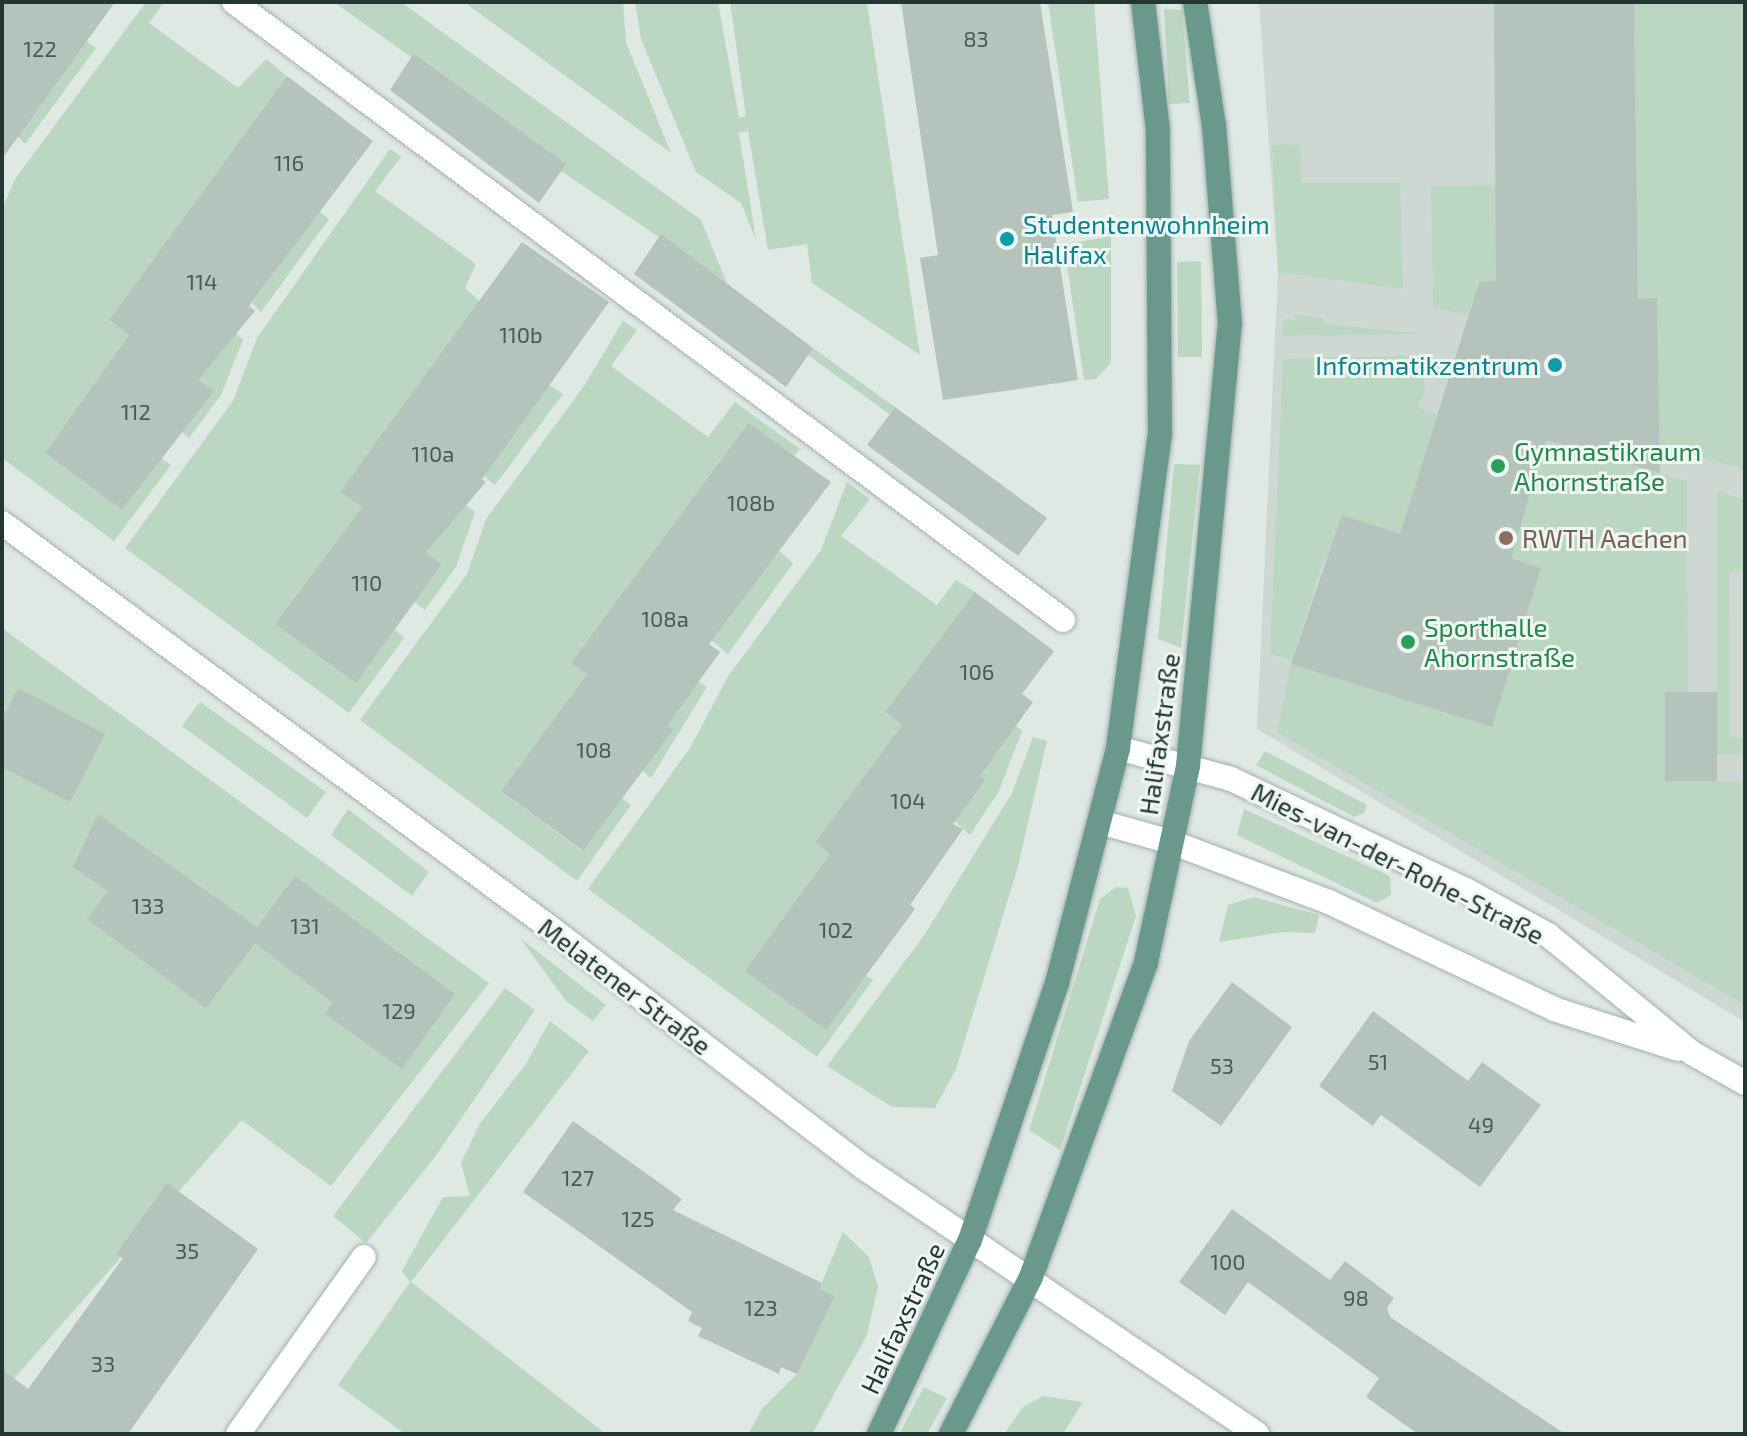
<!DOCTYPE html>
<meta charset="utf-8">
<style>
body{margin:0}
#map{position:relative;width:1747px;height:1436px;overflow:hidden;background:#dfe9e4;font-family:"Exo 2",sans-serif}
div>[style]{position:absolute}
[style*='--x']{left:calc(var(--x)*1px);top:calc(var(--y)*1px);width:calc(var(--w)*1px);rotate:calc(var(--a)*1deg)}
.built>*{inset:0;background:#ced8d3}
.green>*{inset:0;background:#bbd7c2}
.building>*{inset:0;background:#b5c3bd}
.roads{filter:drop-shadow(0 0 2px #a3b0ab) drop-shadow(0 0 2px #a3b0ab)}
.minor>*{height:24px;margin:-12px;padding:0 12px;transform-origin:12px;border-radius:12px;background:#fff}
.major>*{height:24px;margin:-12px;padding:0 12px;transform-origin:12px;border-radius:12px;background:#69998c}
.dots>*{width:22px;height:22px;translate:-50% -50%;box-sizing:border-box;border:4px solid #eff6f2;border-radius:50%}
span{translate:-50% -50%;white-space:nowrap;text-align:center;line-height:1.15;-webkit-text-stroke:6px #eff6f2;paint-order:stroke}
.number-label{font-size:22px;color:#485954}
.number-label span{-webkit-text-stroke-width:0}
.culture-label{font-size:26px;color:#0d838f}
.left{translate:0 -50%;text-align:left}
.right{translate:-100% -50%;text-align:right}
.leisure-label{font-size:26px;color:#27864d}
.education-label{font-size:26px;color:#785e54}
.street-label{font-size:26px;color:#233631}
.frame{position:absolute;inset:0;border:4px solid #233631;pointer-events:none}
</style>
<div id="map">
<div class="built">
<i style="clip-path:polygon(1259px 2px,1745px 2px,1745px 1022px,1257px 729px,1278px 272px)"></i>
</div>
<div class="green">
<i style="clip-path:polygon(146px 2px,164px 2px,149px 23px,238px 88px,266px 59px,287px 76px,109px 320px,129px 335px,45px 453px,122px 510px,161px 458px,171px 465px,114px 541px,2px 458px,2px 209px,15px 179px)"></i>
<i style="clip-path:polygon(334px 2px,401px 2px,701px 220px,727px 283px,561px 171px,565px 164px,415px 53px,411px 57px)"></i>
<i style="clip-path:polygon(464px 2px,623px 2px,626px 42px,671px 153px)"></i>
<i style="clip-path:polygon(635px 2px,718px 2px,739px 118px,746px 116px,730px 2px,867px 2px,920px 355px,812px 283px,807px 244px,768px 250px,748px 131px,739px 133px,756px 240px,741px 203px,696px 172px,641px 39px)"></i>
<i style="clip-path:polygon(1048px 2px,1094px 2px,1109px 199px,1078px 202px)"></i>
<i style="clip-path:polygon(1634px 2px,1745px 2px,1745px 470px,1643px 439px,1656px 298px,1638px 299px)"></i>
<i style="clip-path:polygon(1164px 9px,1182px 10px,1190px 103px,1169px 104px)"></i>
<i style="clip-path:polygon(85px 40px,96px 48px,25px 144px,17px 136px)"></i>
<i style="clip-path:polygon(1300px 144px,1301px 183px,1400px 183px,1403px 289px,1278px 272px,1272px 145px)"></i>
<i style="clip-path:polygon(390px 149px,401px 157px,375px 191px,476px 264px,465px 288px,481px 302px,341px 492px,362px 507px,275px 624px,356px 682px,394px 629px,404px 638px,349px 713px,125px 548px,233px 401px,257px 338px)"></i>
<i style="clip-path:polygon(1496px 185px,1496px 281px,1476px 282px,1478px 301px,1473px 300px,1468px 315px,1433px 307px,1431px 186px)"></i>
<i style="clip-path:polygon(319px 211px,329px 219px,261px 312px,252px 303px)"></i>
<i style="clip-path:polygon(1111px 236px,1111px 363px,1096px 379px,1084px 380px,1064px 245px)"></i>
<i style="clip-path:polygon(1201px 261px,1202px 357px,1178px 357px,1177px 262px)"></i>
<i style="clip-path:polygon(1295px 315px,1323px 318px,1323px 323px,1420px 334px,1283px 336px,1284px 319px,1295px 320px)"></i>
<i style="clip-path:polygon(623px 321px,637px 330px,611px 366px,708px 437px,735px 402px,800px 449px,794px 456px,747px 424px,572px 662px,587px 674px,501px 791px,582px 851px,620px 797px,631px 805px,577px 881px,360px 720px,467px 574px,486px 519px,584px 386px)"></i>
<i style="clip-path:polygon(232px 330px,243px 340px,221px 395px,189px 438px,182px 432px,196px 379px)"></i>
<i style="clip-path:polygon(813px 348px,895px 407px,889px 414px,808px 355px)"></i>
<i style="clip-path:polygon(1422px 355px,1425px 391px,1418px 408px,1437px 415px,1400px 534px,1323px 561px,1292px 661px,1270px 654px,1283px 359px)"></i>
<i style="clip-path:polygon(549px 385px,563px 394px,495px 485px,483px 475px)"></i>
<i style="clip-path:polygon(1546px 440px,1687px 481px,1688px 692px,1666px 692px,1665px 781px,1745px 781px,1745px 1005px,1277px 732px,1291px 664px,1492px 726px,1541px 568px,1510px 558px)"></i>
<i style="clip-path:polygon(1174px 464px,1200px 465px,1181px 648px,1158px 639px)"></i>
<i style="clip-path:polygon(847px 482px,870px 499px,841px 536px,937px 605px,956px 580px,975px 592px,885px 712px,902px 725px,815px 842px,830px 854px,746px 971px,864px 975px,873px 980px,817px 1057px,588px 889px,690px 748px,727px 678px,821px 550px)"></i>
<i style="clip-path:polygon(1717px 491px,1745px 500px,1745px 571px,1729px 571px,1730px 737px,1745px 738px,1745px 755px,1717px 755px)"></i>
<i style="clip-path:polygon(462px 502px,475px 512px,456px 567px,425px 610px,414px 602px,442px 564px,426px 552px)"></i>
<i style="clip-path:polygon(777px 549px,793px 563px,728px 654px,711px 640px)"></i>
<i style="clip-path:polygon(2px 628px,489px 983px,331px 1186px,242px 1120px,2px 1392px)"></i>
<i style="clip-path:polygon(686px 673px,707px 687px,651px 778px,640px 769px,672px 730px,655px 716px)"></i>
<i style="clip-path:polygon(200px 702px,326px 792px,307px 818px,182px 726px)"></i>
<i style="clip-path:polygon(1005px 717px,1022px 731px,999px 791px,970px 835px,955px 821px,986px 781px,969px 767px)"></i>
<i style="clip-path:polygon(1033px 737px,1047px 741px,1017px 870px,956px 1069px,935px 1108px,892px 1107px,827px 1066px,925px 934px,1012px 793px)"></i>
<i style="clip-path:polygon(1265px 751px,1367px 805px,1364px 813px,1354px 817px,1256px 765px)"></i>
<i style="clip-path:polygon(348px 809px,429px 872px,412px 896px,331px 835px)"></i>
<i style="clip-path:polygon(1244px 809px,1390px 876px,1391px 895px,1377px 903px,1237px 835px)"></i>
<i style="clip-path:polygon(1116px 887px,1128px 888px,1136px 916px,1060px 1150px,1029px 1130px,1100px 899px)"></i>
<i style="clip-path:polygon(1254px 897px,1319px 915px,1315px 933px,1283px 932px,1219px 942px,1228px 905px)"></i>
<i style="clip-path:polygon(520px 938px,606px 1005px,593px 1021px,566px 1001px)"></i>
<i style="clip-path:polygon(505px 988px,535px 1010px,435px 1157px,366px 1243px,333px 1216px)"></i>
<i style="clip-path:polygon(550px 1021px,589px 1051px,411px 1282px,606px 1434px,405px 1434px,338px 1385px,410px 1282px,402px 1271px,443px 1197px,470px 1196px,461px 1163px,479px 1125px,525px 1065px)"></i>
<i style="clip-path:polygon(843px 1232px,869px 1257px,878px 1287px,867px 1335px,812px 1434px,748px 1434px,762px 1409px,797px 1374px,835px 1296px,819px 1289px)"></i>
<i style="clip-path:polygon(924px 1387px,947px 1398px,927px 1434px,899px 1434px)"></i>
<i style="clip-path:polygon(1043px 1396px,1083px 1402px,1063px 1434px,1004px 1434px,1023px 1407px)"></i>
</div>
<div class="building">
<i style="clip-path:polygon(2px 2px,115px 2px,2px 159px)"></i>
<i style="clip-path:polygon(901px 2px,1040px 2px,1073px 212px,1052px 215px,1078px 380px,943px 400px,920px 258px,938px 255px)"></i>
<i style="clip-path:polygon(1494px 2px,1634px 2px,1638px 299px,1657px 298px,1660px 473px,1546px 440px,1511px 558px,1541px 568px,1492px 727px,1291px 664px,1342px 515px,1400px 534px,1479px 282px,1496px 281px)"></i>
<i style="clip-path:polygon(414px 53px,566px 164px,539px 203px,390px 90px)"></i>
<i style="clip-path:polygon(287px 76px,373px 141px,249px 306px,255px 311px,198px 380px,214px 391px,122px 510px,45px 453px,129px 335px,109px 320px)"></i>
<i style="clip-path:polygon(661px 234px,813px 348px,786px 387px,634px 274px)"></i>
<i style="clip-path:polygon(522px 242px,609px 302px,482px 479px,486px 482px,426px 552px,442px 564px,356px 683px,275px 624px,362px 507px,340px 492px)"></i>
<i style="clip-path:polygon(895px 407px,1047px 518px,1018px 556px,867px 445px)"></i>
<i style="clip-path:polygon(748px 423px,831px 482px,709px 644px,720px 652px,667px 726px,673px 730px,583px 851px,501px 791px,587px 674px,571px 663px)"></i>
<i style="clip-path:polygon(975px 592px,1054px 651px,1022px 694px,1033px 702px,980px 776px,986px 780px,953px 824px,963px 829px,910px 905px,915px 909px,826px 1030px,745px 971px,830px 854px,815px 842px,902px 725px,885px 712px)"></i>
<i style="clip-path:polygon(18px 688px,105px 734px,70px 802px,2px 767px,2px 720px)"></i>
<i style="clip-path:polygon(1665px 692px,1717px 692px,1717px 781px,1665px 781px)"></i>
<i style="clip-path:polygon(98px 814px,257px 927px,295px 876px,455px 994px,402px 1069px,325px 1014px,333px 1003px,255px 943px,206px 1008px,87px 919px,108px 891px,73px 867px)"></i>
<i style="clip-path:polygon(1232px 982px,1292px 1027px,1221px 1126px,1172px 1091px,1189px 1041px)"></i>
<i style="clip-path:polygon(1373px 1011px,1468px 1081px,1482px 1062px,1541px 1105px,1480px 1187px,1381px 1115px,1373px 1126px,1319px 1086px)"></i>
<i style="clip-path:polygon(573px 1121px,682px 1199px,673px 1210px,822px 1283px,819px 1289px,835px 1296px,797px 1374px,781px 1367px,779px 1374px,698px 1336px,702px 1328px,688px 1321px,692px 1312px,523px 1192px)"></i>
<i style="clip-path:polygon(167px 1183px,258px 1249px,128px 1434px,2px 1434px,2px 1369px,28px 1389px,123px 1258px,116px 1254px)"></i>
<i style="clip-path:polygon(1232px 1209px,1330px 1280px,1345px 1261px,1394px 1298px,1387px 1308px,1390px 1317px,1565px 1434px,1418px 1434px,1366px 1397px,1379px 1378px,1248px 1282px,1225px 1315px,1179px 1282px)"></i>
</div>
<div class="roads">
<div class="minor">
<i style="--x:234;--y:2;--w:1034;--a:36.7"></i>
<i style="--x:2;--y:523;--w:685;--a:36.45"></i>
<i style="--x:553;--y:930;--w:390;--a:37.4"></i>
<i style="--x:863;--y:1167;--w:476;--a:34.1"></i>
<i style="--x:1118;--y:748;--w:117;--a:15.3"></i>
<i style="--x:1231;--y:779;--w:258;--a:25.3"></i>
<i style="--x:1464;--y:889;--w:96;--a:28.7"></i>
<i style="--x:1548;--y:935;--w:186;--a:39.3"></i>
<i style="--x:1692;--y:1053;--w:61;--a:29.5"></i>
<i style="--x:1100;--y:822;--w:74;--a:15.7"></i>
<i style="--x:1171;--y:842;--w:169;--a:20.8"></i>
<i style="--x:1329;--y:902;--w:249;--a:25.4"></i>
<i style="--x:1554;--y:1009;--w:130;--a:17.9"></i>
<i style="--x:238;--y:1434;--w:217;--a:-54.6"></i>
</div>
<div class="major">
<i style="--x:879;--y:1434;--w:214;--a:-64.9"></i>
<i style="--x:970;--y:1240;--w:271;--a:-71.3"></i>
<i style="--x:1057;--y:983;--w:243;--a:-75.4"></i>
<i style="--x:1118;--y:748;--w:317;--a:-82.4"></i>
<i style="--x:1160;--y:434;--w:303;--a:-90.4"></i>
<i style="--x:1158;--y:131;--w:130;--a:-96.6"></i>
<i style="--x:951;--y:1434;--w:176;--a:-63"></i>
<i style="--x:1031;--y:1277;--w:335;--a:-69.9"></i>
<i style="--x:1146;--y:962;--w:200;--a:-77.9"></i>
<i style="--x:1188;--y:766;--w:444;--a:-84.6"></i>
<i style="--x:1230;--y:324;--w:199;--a:-94.6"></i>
<i style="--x:1214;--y:126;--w:125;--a:-98.7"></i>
</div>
</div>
<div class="dots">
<i style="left:1007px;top:239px;background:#0f9aa8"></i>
<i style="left:1555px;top:365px;background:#0f9aa8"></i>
<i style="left:1498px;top:466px;background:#2e9e5b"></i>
<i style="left:1506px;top:538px;background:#8d6e63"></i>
<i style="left:1408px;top:642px;background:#2e9e5b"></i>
</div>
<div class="number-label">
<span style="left:976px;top:39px">83</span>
<span style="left:40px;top:49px">122</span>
<span style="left:289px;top:163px">116</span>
<span style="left:202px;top:282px">114</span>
<span style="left:521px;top:335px">110b</span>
<span style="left:136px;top:412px">112</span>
<span style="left:433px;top:454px">110a</span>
<span style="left:751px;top:503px">108b</span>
<span style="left:367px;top:583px">110</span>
<span style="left:665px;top:619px">108a</span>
<span style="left:977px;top:672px">106</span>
<span style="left:594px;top:750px">108</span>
<span style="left:908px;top:801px">104</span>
<span style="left:148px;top:906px">133</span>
<span style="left:305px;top:926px">131</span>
<span style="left:836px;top:930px">102</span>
<span style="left:399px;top:1011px">129</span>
<span style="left:1378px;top:1062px">51</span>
<span style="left:1222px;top:1066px">53</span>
<span style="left:1481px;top:1125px">49</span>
<span style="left:578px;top:1178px">127</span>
<span style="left:638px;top:1219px">125</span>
<span style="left:187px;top:1251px">35</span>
<span style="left:1228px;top:1262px">100</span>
<span style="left:1356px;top:1298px">98</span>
<span style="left:761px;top:1308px">123</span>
<span style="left:103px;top:1364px">33</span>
</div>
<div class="culture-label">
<span class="left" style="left:1023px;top:239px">Studentenwohnheim<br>Halifax</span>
<span class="right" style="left:1539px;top:365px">Informatikzentrum</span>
</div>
<div class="leisure-label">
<span class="left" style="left:1514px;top:466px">Gymnastikraum<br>Ahornstraße</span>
<span class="left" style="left:1424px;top:642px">Sporthalle<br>Ahornstraße</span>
</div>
<div class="education-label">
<span class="left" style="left:1522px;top:538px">RWTH Aachen</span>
</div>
<div class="street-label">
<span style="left:1159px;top:734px;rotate:-82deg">Halifaxstraße</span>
<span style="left:1398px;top:863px;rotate:27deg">Mies-van-der-Rohe-Straße</span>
<span style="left:625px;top:986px;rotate:37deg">Melatener Straße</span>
<span style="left:902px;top:1318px;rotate:-65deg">Halifaxstraße</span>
</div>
<div class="frame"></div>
</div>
